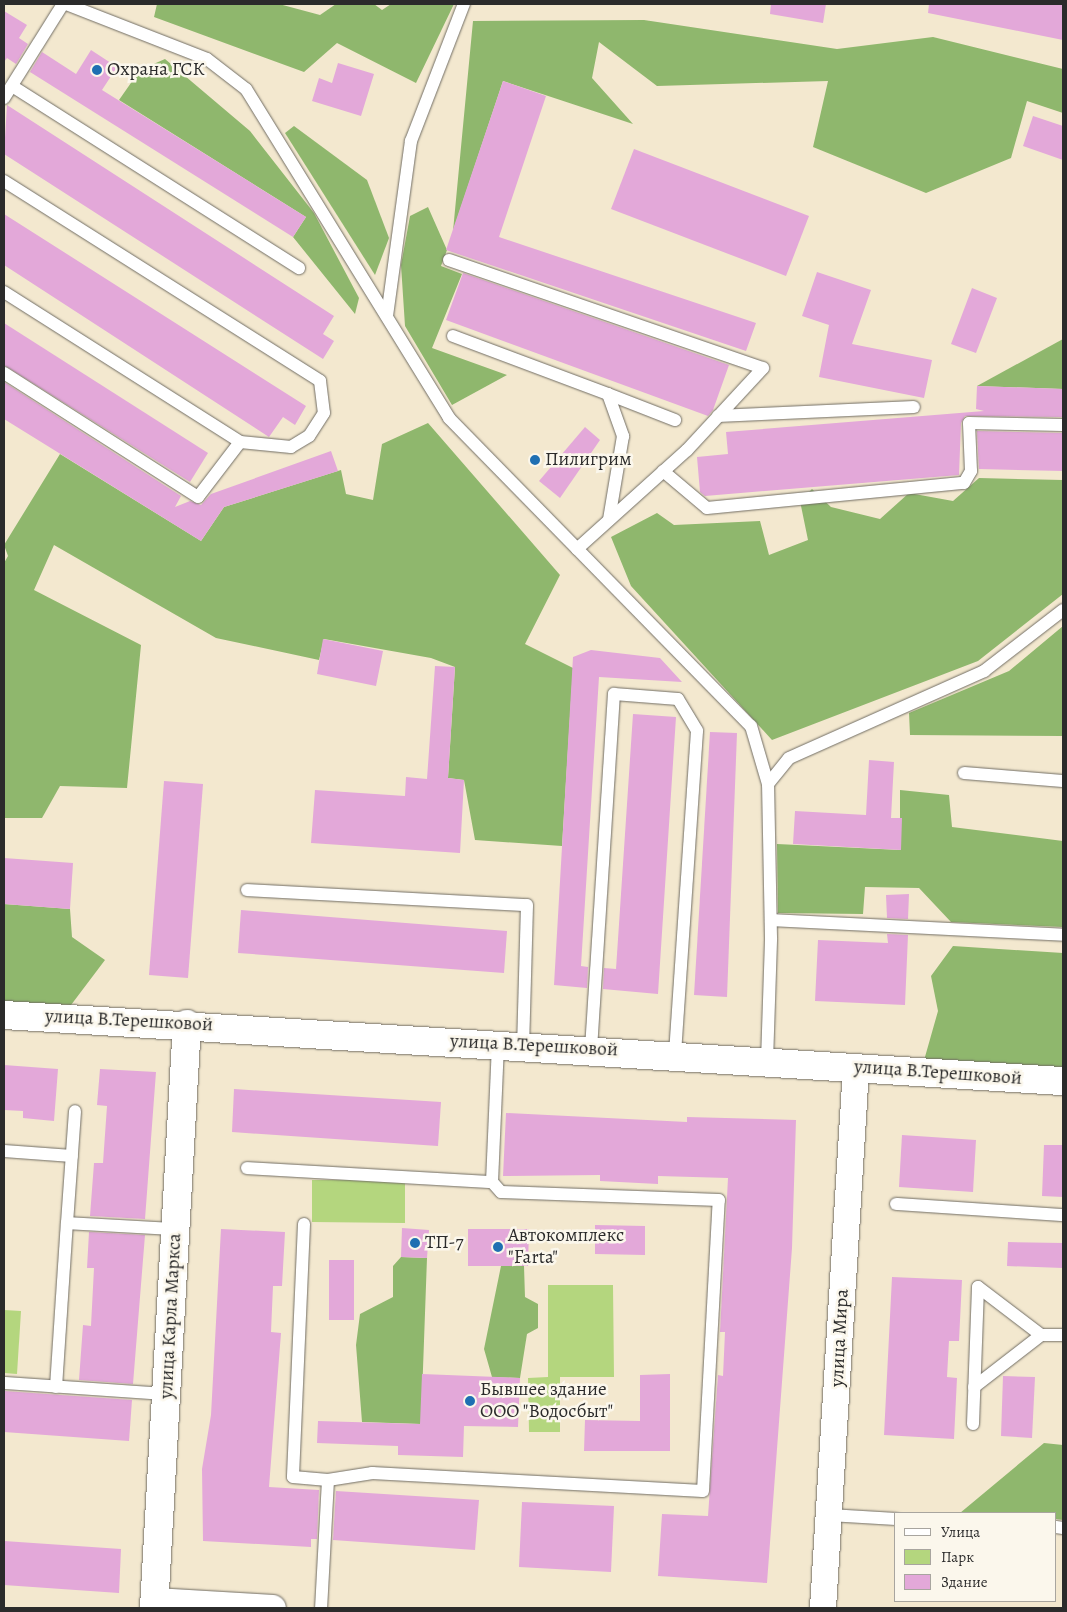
<!DOCTYPE html>
<meta charset="utf-8">
<style>
body{margin:0}
#map{position:relative;width:1067px;height:1612px;overflow:hidden;background:#f3e8cf;font-family:Alegreya,serif}
div>[style]{position:absolute}
[style*='--x']{left:calc(var(--x)*1px);top:calc(var(--y)*1px);width:calc(var(--w)*1px);rotate:calc(var(--a)*1deg)}
.green>*{inset:0;background:#b4d67e}
.forest>*{inset:0;background:#8fb76d}
.building>*{inset:0;background:#e3a8d9}
.roads{filter:drop-shadow(0 0 1px #716d64) drop-shadow(0 0 1px #716d64)}
.lane>*{height:12px;margin:-6px;padding:0 6px;transform-origin:6px;border-radius:6px;background:#fff}
.street>*{height:26px;margin:-13px;padding:0 13px;transform-origin:13px;border-radius:13px;background:#fff}
.secondary>*{height:28px;margin:-14px;padding:0 14px;transform-origin:14px;border-radius:14px;background:#fff}
.dots>*{width:14px;height:14px;translate:-50% -50%;box-sizing:border-box;border:2px solid #fbf7ec;border-radius:50%}
span{translate:-50% -50%;white-space:nowrap;text-align:center;line-height:1.15;-webkit-text-stroke:5px #fbf7ec;paint-order:stroke}
.poi-label{font-size:19px;color:#2b2b2b}
.left{translate:0 -50%;text-align:left}
.street-label{font-size:19px;color:#2b2b2b}
.frame{position:absolute;inset:0;border:5px solid #2b2b2b;pointer-events:none}
.legend{position:absolute;left:894px;top:1512px;width:162px;height:90px;box-sizing:border-box;background:#fbf7ec;border:1px solid #a8a59f;margin:0;padding:6px 9px;list-style:none;font-size:15px;color:#2b2b2b}
.legend li{display:flex;align-items:center;gap:10px;height:25px}
.legend b{width:25px;border:1px solid #a8a59f}
</style>
<div id="map">
<div class="green">
<i style="clip-path:polygon(312px 1180px,405px 1180px,405px 1223px,312px 1222px)"></i>
<i style="clip-path:polygon(548px 1285px,613px 1285px,614px 1377px,560px 1377px,560px 1432px,529px 1432px,528px 1378px,548px 1377px)"></i>
<i style="clip-path:polygon(4px 1310px,21px 1311px,17px 1374px,4px 1373px)"></i>
</div>
<div class="forest">
<i style="clip-path:polygon(157px 4px,279px 4px,320px 15px,336px 4px,374px 4px,382px 10px,391px 4px,454px 4px,416px 83px,337px 43px,304px 72px,154px 17px)"></i>
<i style="clip-path:polygon(644px 20px,837px 49px,933px 37px,1063px 69px,1063px 113px,1027px 101px,1011px 158px,926px 193px,813px 147px,828px 81px,657px 86px,599px 42px,592px 78px,633px 124px,503px 81px,453px 231px,473px 21px)"></i>
<i style="clip-path:polygon(165px 59px,250px 131px,314px 213px,359px 298px,355px 314px,293px 237px,306px 217px,119px 100px,140px 70px)"></i>
<i style="clip-path:polygon(294px 126px,367px 180px,389px 238px,375px 275px,285px 133px)"></i>
<i style="clip-path:polygon(428px 207px,447px 250px,441px 266px,462px 274px,432px 348px,507px 375px,452px 405px,405px 326px,401px 265px,410px 216px)"></i>
<i style="clip-path:polygon(1063px 339px,1063px 389px,977px 386px)"></i>
<i style="clip-path:polygon(428px 423px,560px 575px,525px 644px,573px 668px,562px 846px,475px 840px,464px 780px,448px 778px,455px 667px,431px 658px,324px 639px,319px 660px,216px 638px,54px 545px,34px 590px,141px 645px,127px 788px,60px 786px,42px 818px,4px 818px,4px 563px,8px 556px,4px 545px,60px 454px,201px 541px,224px 507px,341px 470px,346px 494px,373px 500px,382px 444px)"></i>
<i style="clip-path:polygon(979px 478px,1063px 480px,1063px 594px,978px 661px,772px 740px,631px 586px,611px 537px,657px 513px,674px 525px,760px 521px,769px 555px,808px 540px,800px 501px,812px 489px,831px 507px,880px 519px,909px 493px,953px 501px)"></i>
<i style="clip-path:polygon(1063px 626px,1063px 736px,910px 735px,909px 713px,1009px 671px)"></i>
<i style="clip-path:polygon(900px 790px,949px 795px,952px 827px,1063px 841px,1063px 927px,951px 922px,919px 888px,865px 887px,863px 914px,778px 913px,777px 844px,900px 850px)"></i>
<i style="clip-path:polygon(4px 904px,70px 909px,72px 937px,105px 960px,71px 1005px,4px 1002px)"></i>
<i style="clip-path:polygon(953px 946px,1063px 953px,1063px 1072px,923px 1064px,938px 1011px,931px 976px)"></i>
<i style="clip-path:polygon(401px 1257px,427px 1258px,421px 1424px,362px 1422px,356px 1345px,360px 1314px,393px 1297px,393px 1266px)"></i>
<i style="clip-path:polygon(501px 1266px,524px 1266px,525px 1297px,538px 1304px,538px 1328px,527px 1334px,520px 1378px,492px 1377px,484px 1349px)"></i>
<i style="clip-path:polygon(1044px 1443px,1063px 1445px,1063px 1520px,1056px 1519px,1056px 1513px,960px 1513px)"></i>
</div>
<div class="building">
<i style="clip-path:polygon(771px 4px,826px 4px,823px 23px,770px 14px)"></i>
<i style="clip-path:polygon(929px 4px,1063px 4px,1063px 40px,928px 13px)"></i>
<i style="clip-path:polygon(4px 11px,27px 25px,19px 38px,28px 44px,16px 64px,7px 58px,4px 62px)"></i>
<i style="clip-path:polygon(91px 50px,117px 67px,102px 90px,306px 217px,293px 237px,30px 72px,42px 52px,76px 74px)"></i>
<i style="clip-path:polygon(338px 63px,374px 74px,361px 116px,312px 101px,319px 78px,332px 83px)"></i>
<i style="clip-path:polygon(503px 81px,546px 96px,499px 237px,756px 323px,746px 351px,446px 250px)"></i>
<i style="clip-path:polygon(7px 105px,334px 316px,323px 334px,334px 341px,323px 359px,4px 154px)"></i>
<i style="clip-path:polygon(1033px 116px,1063px 126px,1063px 160px,1023px 146px)"></i>
<i style="clip-path:polygon(634px 149px,809px 216px,786px 276px,611px 209px)"></i>
<i style="clip-path:polygon(4px 214px,306px 406px,295px 425px,283px 417px,269px 437px,4px 265px)"></i>
<i style="clip-path:polygon(817px 272px,871px 290px,852px 344px,932px 360px,924px 398px,819px 377px,829px 325px,802px 316px)"></i>
<i style="clip-path:polygon(463px 273px,729px 365px,713px 410px,708px 416px,446px 320px)"></i>
<i style="clip-path:polygon(972px 288px,997px 298px,976px 353px,951px 344px)"></i>
<i style="clip-path:polygon(4px 323px,208px 453px,190px 482px,4px 365px)"></i>
<i style="clip-path:polygon(4px 382px,181px 496px,175px 507px,190px 501px,201px 505px,211px 494px,331px 451px,338px 471px,224px 507px,201px 541px,4px 419px)"></i>
<i style="clip-path:polygon(977px 386px,1063px 389px,1063px 417px,965px 416px,961px 423px,959px 475px,705px 496px,700px 492px,697px 457px,728px 454px,726px 432px,984px 411px,976px 409px)"></i>
<i style="clip-path:polygon(585px 427px,600px 440px,560px 498px,539px 481px)"></i>
<i style="clip-path:polygon(977px 431px,1063px 433px,1063px 471px,979px 469px)"></i>
<i style="clip-path:polygon(323px 639px,383px 651px,376px 686px,317px 674px)"></i>
<i style="clip-path:polygon(591px 650px,660px 658px,682px 682px,599px 677px,581px 966px,588px 967px,587px 988px,554px 985px,573px 657px)"></i>
<i style="clip-path:polygon(435px 666px,455px 667px,448px 778px,464px 780px,460px 853px,311px 843px,315px 790px,405px 796px,406px 777px,427px 779px)"></i>
<i style="clip-path:polygon(633px 714px,676px 717px,658px 994px,603px 989px,604px 968px,616px 969px)"></i>
<i style="clip-path:polygon(710px 732px,737px 733px,727px 997px,694px 995px)"></i>
<i style="clip-path:polygon(869px 760px,894px 762px,891px 818px,902px 818px,901px 850px,793px 844px,795px 811px,866px 815px)"></i>
<i style="clip-path:polygon(164px 781px,203px 784px,188px 978px,149px 975px)"></i>
<i style="clip-path:polygon(4px 858px,73px 863px,70px 909px,4px 904px)"></i>
<i style="clip-path:polygon(909px 894px,908px 919px,887px 918px,886px 895px)"></i>
<i style="clip-path:polygon(241px 910px,507px 931px,504px 973px,238px 953px)"></i>
<i style="clip-path:polygon(887px 934px,908px 935px,905px 1005px,815px 1001px,818px 940px,888px 943px)"></i>
<i style="clip-path:polygon(4px 1065px,58px 1069px,54px 1121px,23px 1118px,23px 1111px,4px 1110px)"></i>
<i style="clip-path:polygon(100px 1069px,156px 1072px,145px 1219px,90px 1216px,94px 1163px,103px 1163px,107px 1106px,97px 1105px)"></i>
<i style="clip-path:polygon(234px 1089px,441px 1102px,438px 1146px,232px 1132px)"></i>
<i style="clip-path:polygon(506px 1113px,687px 1122px,687px 1117px,796px 1120px,792px 1248px,767px 1583px,658px 1576px,662px 1514px,708px 1516px,718px 1375px,723px 1376px,725px 1332px,720px 1332px,728px 1178px,658px 1176px,658px 1184px,600px 1181px,600px 1175px,503px 1176px)"></i>
<i style="clip-path:polygon(902px 1135px,976px 1140px,973px 1192px,899px 1187px)"></i>
<i style="clip-path:polygon(1044px 1145px,1063px 1145px,1063px 1197px,1042px 1196px)"></i>
<i style="clip-path:polygon(595px 1225px,645px 1226px,645px 1255px,595px 1254px)"></i>
<i style="clip-path:polygon(402px 1228px,429px 1230px,427px 1258px,401px 1257px)"></i>
<i style="clip-path:polygon(221px 1229px,285px 1232px,282px 1286px,273px 1286px,271px 1332px,281px 1333px,269px 1487px,319px 1490px,317px 1539px,311px 1539px,311px 1547px,203px 1541px,202px 1469px,211px 1415px)"></i>
<i style="clip-path:polygon(468px 1229px,529px 1229px,528px 1266px,468px 1266px)"></i>
<i style="clip-path:polygon(89px 1232px,145px 1235px,133px 1384px,79px 1380px,83px 1325px,91px 1326px,94px 1268px,87px 1268px)"></i>
<i style="clip-path:polygon(1008px 1242px,1063px 1243px,1063px 1268px,1007px 1266px)"></i>
<i style="clip-path:polygon(329px 1260px,354px 1260px,354px 1320px,329px 1320px)"></i>
<i style="clip-path:polygon(892px 1277px,962px 1280px,959px 1341px,949px 1341px,947px 1377px,957px 1378px,954px 1439px,884px 1435px)"></i>
<i style="clip-path:polygon(422px 1374px,520px 1378px,518px 1427px,464px 1426px,463px 1457px,398px 1455px,398px 1446px,317px 1443px,318px 1421px,420px 1424px)"></i>
<i style="clip-path:polygon(670px 1374px,670px 1451px,584px 1451px,585px 1420px,640px 1421px,640px 1375px)"></i>
<i style="clip-path:polygon(1003px 1376px,1035px 1377px,1032px 1438px,1001px 1436px)"></i>
<i style="clip-path:polygon(4px 1391px,132px 1400px,129px 1441px,4px 1432px)"></i>
<i style="clip-path:polygon(336px 1491px,479px 1500px,475px 1550px,333px 1540px)"></i>
<i style="clip-path:polygon(522px 1502px,614px 1506px,611px 1572px,519px 1567px)"></i>
<i style="clip-path:polygon(4px 1541px,121px 1549px,119px 1593px,4px 1585px)"></i>
</div>
<div class="roads">
<div class="lane">
<i style="--x:66;--y:4;--w:151;--a:21.3"></i>
<i style="--x:207;--y:59;--w:49;--a:37.6"></i>
<i style="--x:246;--y:89;--w:387;--a:58.3"></i>
<i style="--x:449;--y:418;--w:431;--a:45.6"></i>
<i style="--x:751;--y:726;--w:60;--a:73.7"></i>
<i style="--x:12;--y:86;--w:340;--a:32.4"></i>
<i style="--x:4;--y:98;--w:111;--a:-57.9"></i>
<i style="--x:4;--y:181;--w:374;--a:32.3"></i>
<i style="--x:320;--y:381;--w:32;--a:83"></i>
<i style="--x:324;--y:413;--w:27;--a:123"></i>
<i style="--x:309;--y:436;--w:21;--a:149"></i>
<i style="--x:291;--y:447;--w:51;--a:-174.4"></i>
<i style="--x:240;--y:442;--w:69;--a:127.4"></i>
<i style="--x:198;--y:497;--w:230;--a:-147.4"></i>
<i style="--x:449;--y:260;--w:332;--a:19"></i>
<i style="--x:763;--y:368;--w:112;--a:132.8"></i>
<i style="--x:687;--y:450;--w:148;--a:138"></i>
<i style="--x:4;--y:292;--w:280;--a:32.4"></i>
<i style="--x:387;--y:316;--w:177;--a:-82.2"></i>
<i style="--x:411;--y:141;--w:147;--a:-68.9"></i>
<i style="--x:453;--y:336;--w:165;--a:20.5"></i>
<i style="--x:608;--y:394;--w:45;--a:70.3"></i>
<i style="--x:623;--y:436;--w:85;--a:99.5"></i>
<i style="--x:608;--y:394;--w:72;--a:21.2"></i>
<i style="--x:718;--y:416;--w:196;--a:-2.6"></i>
<i style="--x:663;--y:471;--w:57;--a:40.1"></i>
<i style="--x:707;--y:508;--w:258;--a:-5.6"></i>
<i style="--x:964;--y:483;--w:14;--a:-60"></i>
<i style="--x:971;--y:471;--w:48;--a:-92.4"></i>
<i style="--x:969;--y:423;--w:94;--a:1.2"></i>
<i style="--x:964;--y:773;--w:99;--a:4.6"></i>
<i style="--x:247;--y:890;--w:280;--a:3.1"></i>
<i style="--x:527;--y:905;--w:140;--a:91.6"></i>
<i style="--x:771;--y:920;--w:292;--a:2.9"></i>
<i style="--x:591;--y:1049;--w:356;--a:-86.3"></i>
<i style="--x:614;--y:694;--w:64;--a:4.5"></i>
<i style="--x:678;--y:699;--w:37;--a:59"></i>
<i style="--x:697;--y:731;--w:324;--a:93.9"></i>
<i style="--x:767;--y:1061;--w:123;--a:-88.1"></i>
<i style="--x:771;--y:938;--w:154;--a:-91.1"></i>
<i style="--x:768;--y:784;--w:33;--a:-51"></i>
<i style="--x:789;--y:758;--w:214;--a:-24"></i>
<i style="--x:984;--y:671;--w:100;--a:-37.7"></i>
<i style="--x:4;--y:1151;--w:68;--a:4.2"></i>
<i style="--x:247;--y:1168;--w:245;--a:3.3"></i>
<i style="--x:492;--y:1182;--w:138;--a:-87.5"></i>
<i style="--x:896;--y:1204;--w:167;--a:3.8"></i>
<i style="--x:67;--y:1223;--w:112;--a:-85.9"></i>
<i style="--x:304;--y:1224;--w:253;--a:92.5"></i>
<i style="--x:293;--y:1477;--w:35;--a:5"></i>
<i style="--x:328;--y:1480;--w:128;--a:93.1"></i>
<i style="--x:4;--y:1383;--w:163;--a:3.9"></i>
<i style="--x:56;--y:1387;--w:164;--a:-86.2"></i>
<i style="--x:67;--y:1223;--w:109;--a:3.2"></i>
<i style="--x:974;--y:1387;--w:85;--a:-37.8"></i>
<i style="--x:973;--y:1424;--w:137;--a:-87.9"></i>
<i style="--x:978;--y:1287;--w:79;--a:37.3"></i>
<i style="--x:1041;--y:1335;--w:22;--a:0"></i>
<i style="--x:328;--y:1480;--w:45;--a:-9"></i>
<i style="--x:372;--y:1473;--w:331;--a:3.1"></i>
<i style="--x:703;--y:1491;--w:291;--a:-86.9"></i>
<i style="--x:719;--y:1200;--w:218;--a:-177.9"></i>
<i style="--x:501;--y:1192;--w:13;--a:-132"></i>
<i style="--x:829;--y:1515;--w:67;--a:3.4"></i>
<i style="--x:1056;--y:1527;--w:7;--a:8"></i>
</div>
<div class="street">
<i style="--x:155;--y:1601;--w:118;--a:3.4"></i>
<i style="--x:823;--y:1608;--w:541;--a:-86.5"></i>
</div>
<div class="secondary">
<i style="--x:4;--y:1015;--w:1061;--a:3.57"></i>
<i style="--x:154;--y:1608;--w:585;--a:-86.77"></i>
</div>
</div>
<div class="dots">
<i style="left:97px;top:70px;background:#1f6fb2"></i>
<i style="left:535px;top:460px;background:#1f6fb2"></i>
<i style="left:415px;top:1243px;background:#1f6fb2"></i>
<i style="left:498px;top:1247px;background:#1f6fb2"></i>
<i style="left:470px;top:1401px;background:#1f6fb2"></i>
</div>
<div class="poi-label">
<span class="left" style="left:107px;top:70px">Охрана ГСК</span>
<span class="left" style="left:545px;top:460px">Пилигрим</span>
<span class="left" style="left:508px;top:1247px">Автокомплекс<br>"Farta"</span>
<span class="left" style="left:425px;top:1243px">ТП-7</span>
<span class="left" style="left:480px;top:1401px">Бывшее здание<br>ООО "Водосбыт"</span>
</div>
<div class="street-label">
<span style="left:129px;top:1021px;rotate:3deg">улица В.Терешковой</span>
<span style="left:534px;top:1046px;rotate:3deg">улица В.Терешковой</span>
<span style="left:938px;top:1073px;rotate:4deg">улица В.Терешковой</span>
<span style="left:171px;top:1316px;rotate:-87deg">улица Карла Маркса</span>
<span style="left:840px;top:1338px;rotate:-87deg">улица Мира</span>
</div>
<div class="frame"></div>
<ul class="legend">
<li><b style="height:6px;background:#fff"></b>Улица</li>
<li><b style="height:14px;background:#b4d67e"></b>Парк</li>
<li><b style="height:14px;background:#e3a8d9"></b>Здание</li>
</ul>
</div>
